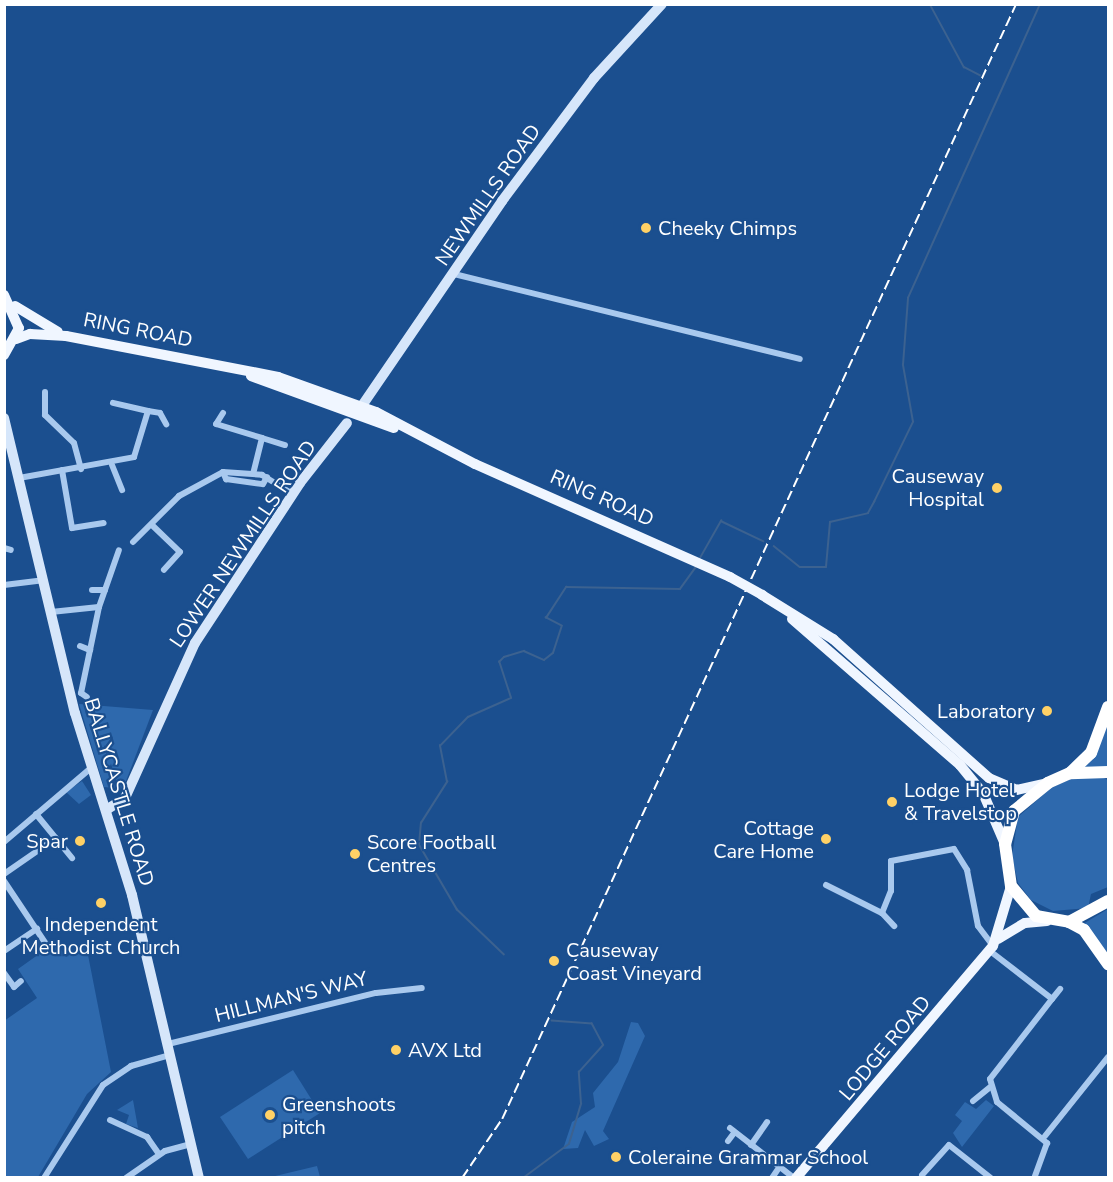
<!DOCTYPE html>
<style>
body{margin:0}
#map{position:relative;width:1113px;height:1182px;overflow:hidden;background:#1b4f8f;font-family:"Nunito Sans",sans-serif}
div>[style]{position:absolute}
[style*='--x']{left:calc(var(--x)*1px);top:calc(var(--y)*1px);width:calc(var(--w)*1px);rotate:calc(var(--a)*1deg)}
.green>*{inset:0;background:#2e69ad}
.stream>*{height:1.5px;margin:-0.75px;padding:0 0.75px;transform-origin:0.75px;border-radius:0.75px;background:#3c6290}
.street>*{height:6px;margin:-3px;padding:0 3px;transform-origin:3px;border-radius:3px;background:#a9c9ee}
.secondary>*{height:10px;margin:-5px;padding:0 5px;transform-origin:5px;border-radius:5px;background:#d6e6fa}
.primary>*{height:10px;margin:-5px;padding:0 5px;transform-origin:5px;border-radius:5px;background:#f0f6ff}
.highway>*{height:12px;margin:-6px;padding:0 6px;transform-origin:6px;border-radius:6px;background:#fff}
.rail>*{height:1.5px;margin-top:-0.75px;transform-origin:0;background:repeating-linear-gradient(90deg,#fff 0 10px,transparent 0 14.5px)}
.primary-bridge>*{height:10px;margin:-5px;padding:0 5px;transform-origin:5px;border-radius:5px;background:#f0f6ff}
.dots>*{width:16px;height:16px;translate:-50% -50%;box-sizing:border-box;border:3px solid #1b4f8f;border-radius:50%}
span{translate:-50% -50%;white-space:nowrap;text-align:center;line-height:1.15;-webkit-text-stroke:4.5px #1b4f8f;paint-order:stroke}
.street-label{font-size:20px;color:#fff}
.poi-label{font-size:20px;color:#fff}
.left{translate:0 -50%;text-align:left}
.right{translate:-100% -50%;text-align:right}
.frame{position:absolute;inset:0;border:6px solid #fff;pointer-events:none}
</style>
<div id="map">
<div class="green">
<i style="clip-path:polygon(79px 704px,153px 710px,123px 789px,104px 787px)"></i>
<i style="clip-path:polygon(1108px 715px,1108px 768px,1084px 767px,1091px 761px)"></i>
<i style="clip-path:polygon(1102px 777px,1108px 780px,1108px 887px,1091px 894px,1088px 908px,1053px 911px,1031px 900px,1018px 883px,1012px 856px,1018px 817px,1051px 788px,1073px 778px)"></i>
<i style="clip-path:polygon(82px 781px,91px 795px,79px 804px,66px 792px)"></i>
<i style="clip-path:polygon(1108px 909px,1108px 953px,1083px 924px)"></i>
<i style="clip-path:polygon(56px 942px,66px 957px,82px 946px,88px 955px,111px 1072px,87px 1094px,38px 1177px,5px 1177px,4px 1021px,37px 998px,18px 969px)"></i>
<i style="clip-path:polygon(631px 1022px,638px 1023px,645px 1036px,603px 1131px,609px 1139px,594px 1146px,585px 1130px,578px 1148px,563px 1149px,572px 1122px,595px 1107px,593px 1093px,618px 1062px)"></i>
<i style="clip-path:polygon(293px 1070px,320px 1113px,248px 1159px,220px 1117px)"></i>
<i style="clip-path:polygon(133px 1100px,138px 1128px,126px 1124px,129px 1115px,117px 1110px)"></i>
<i style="clip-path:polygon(986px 1100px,994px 1106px,962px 1147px,953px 1133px,962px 1121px,955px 1115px,965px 1102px,976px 1109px)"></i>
<i style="clip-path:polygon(317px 1166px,320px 1177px,271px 1177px)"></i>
</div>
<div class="stream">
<i style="--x:930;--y:4;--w:72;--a:61.6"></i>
<i style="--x:964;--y:67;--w:18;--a:27"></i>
<i style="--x:774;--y:546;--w:33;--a:39"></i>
<i style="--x:800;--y:567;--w:26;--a:0"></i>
<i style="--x:826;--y:567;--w:45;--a:-84.9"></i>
<i style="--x:830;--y:522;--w:39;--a:-13"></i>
<i style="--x:868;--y:513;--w:13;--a:-61"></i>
<i style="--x:874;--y:502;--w:89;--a:-64"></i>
<i style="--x:913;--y:422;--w:58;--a:-100"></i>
<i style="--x:903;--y:365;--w:67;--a:-85.7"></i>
<i style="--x:908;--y:298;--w:322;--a:-65.8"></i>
<i style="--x:700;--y:558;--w:43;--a:-60.4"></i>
<i style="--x:721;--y:521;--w:47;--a:25.5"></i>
<i style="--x:504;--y:955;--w:65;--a:-136.2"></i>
<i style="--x:457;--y:910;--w:75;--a:-120.3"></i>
<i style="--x:419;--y:845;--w:22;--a:-85"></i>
<i style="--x:421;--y:823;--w:49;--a:-57.6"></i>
<i style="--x:447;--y:782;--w:37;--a:-101"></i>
<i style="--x:440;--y:746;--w:40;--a:-46"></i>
<i style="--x:468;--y:717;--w:47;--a:-23.8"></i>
<i style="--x:511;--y:698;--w:38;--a:-108"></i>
<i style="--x:499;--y:662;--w:7;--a:-45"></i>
<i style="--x:504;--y:657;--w:21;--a:-17"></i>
<i style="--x:524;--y:651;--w:22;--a:24"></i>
<i style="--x:544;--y:660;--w:11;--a:-38"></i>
<i style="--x:553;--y:653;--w:28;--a:-72"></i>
<i style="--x:562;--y:626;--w:18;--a:-153"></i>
<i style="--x:546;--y:618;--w:37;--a:-57"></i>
<i style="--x:566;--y:587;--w:114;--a:1"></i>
<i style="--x:680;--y:589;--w:26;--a:-54"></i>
<i style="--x:523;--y:1178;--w:57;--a:-36.5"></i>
<i style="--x:569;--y:1144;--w:42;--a:-73.3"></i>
<i style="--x:581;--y:1104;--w:32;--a:-94"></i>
<i style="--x:579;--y:1072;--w:36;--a:-48"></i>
<i style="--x:603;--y:1045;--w:24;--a:-118"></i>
<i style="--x:592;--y:1024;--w:40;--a:-175.7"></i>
</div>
<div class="street">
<i style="--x:454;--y:274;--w:356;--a:13.8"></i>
<i style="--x:45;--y:392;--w:23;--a:90"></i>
<i style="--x:45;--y:415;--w:40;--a:44"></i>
<i style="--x:74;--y:443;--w:27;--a:75"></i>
<i style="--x:148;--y:411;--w:12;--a:9"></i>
<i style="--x:160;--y:413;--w:13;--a:61"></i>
<i style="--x:223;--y:413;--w:13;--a:122"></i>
<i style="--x:216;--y:424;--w:48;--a:16.9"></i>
<i style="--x:262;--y:438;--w:36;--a:104"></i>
<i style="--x:262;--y:438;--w:24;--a:17"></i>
<i style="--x:112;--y:465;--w:27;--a:68"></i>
<i style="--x:62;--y:470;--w:59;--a:80.2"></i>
<i style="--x:72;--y:528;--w:32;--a:-9"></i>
<i style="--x:223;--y:472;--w:8;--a:67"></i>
<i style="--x:226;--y:479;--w:37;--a:8"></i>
<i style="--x:263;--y:484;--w:8;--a:-60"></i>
<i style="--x:19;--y:478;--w:117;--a:-10.3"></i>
<i style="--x:134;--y:457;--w:48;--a:-73.1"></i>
<i style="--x:148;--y:411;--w:36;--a:-167"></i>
<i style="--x:153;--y:526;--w:37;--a:44"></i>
<i style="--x:180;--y:552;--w:24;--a:132"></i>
<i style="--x:133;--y:542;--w:65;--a:-45"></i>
<i style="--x:179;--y:496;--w:50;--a:-28.6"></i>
<i style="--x:223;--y:472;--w:39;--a:4"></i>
<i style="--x:262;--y:475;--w:36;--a:32"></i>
<i style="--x:4;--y:548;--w:7;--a:16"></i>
<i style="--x:4;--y:585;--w:39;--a:-7"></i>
<i style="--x:92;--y:590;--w:13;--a:0"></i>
<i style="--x:99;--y:607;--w:60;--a:-70.7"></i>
<i style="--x:51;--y:612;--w:48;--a:-5.9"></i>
<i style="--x:99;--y:607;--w:88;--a:101.8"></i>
<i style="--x:81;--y:693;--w:7;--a:34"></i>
<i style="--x:80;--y:646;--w:11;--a:22"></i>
<i style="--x:36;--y:814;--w:57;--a:50.7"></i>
<i style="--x:4;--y:842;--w:114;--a:-40.4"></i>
<i style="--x:4;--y:874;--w:63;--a:-34.7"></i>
<i style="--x:4;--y:881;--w:79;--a:56.3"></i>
<i style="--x:826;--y:885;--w:63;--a:26.6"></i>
<i style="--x:882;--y:913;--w:18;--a:47"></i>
<i style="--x:882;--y:913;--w:24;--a:-68"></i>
<i style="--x:891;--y:891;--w:30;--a:-90"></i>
<i style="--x:891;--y:861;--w:64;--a:-10.8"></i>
<i style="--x:954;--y:849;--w:25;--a:58"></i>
<i style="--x:967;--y:870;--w:57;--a:78.9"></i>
<i style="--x:978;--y:926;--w:25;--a:53"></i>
<i style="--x:4;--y:951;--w:40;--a:-34"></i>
<i style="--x:990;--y:951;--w:78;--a:37.7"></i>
<i style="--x:1052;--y:999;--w:101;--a:127.8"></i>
<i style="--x:990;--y:1079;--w:24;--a:73"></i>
<i style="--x:997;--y:1102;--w:65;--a:39.4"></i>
<i style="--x:1047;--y:1143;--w:37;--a:110"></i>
<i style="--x:4;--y:973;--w:17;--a:54"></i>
<i style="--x:14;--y:987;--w:9;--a:-41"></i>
<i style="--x:1052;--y:999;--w:13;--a:-51"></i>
<i style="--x:168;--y:1044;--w:214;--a:-13.8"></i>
<i style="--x:376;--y:993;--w:46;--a:-6.2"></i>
<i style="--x:973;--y:1101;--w:22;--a:-39"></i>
<i style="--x:110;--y:1120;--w:41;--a:24.7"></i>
<i style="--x:147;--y:1137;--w:21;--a:55"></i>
<i style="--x:730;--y:1128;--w:81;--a:38"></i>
<i style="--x:1045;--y:1136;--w:101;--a:-51.4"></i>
<i style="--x:728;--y:1141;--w:10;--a:-53"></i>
<i style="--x:751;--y:1145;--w:28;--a:-55"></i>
<i style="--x:922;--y:1175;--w:40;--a:-48"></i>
<i style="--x:949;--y:1145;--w:53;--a:38.2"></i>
<i style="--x:44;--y:1178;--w:110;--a:-57.6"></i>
<i style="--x:103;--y:1085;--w:34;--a:-34"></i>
<i style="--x:131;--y:1066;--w:41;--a:-15.8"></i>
<i style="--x:126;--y:1178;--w:47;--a:-34.7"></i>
<i style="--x:165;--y:1151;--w:27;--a:-15"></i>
<i style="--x:772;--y:1178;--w:14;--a:-56"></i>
</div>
<div class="secondary">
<i style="--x:357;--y:413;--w:257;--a:-55.6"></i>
<i style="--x:502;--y:201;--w:154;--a:-53.2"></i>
<i style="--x:594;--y:78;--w:100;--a:-47.4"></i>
<i style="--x:4;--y:418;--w:303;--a:76.5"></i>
<i style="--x:75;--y:713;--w:191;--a:72.6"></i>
<i style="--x:132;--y:895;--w:291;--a:76.7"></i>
<i style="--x:106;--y:810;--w:22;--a:-32"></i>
<i style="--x:125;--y:798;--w:170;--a:-65.7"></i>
<i style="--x:195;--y:643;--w:191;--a:-56.7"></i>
<i style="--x:300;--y:483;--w:76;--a:-51.9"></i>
</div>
<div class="primary">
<i style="--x:4;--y:295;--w:36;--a:66"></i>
<i style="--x:19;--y:328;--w:31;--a:119"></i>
<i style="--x:15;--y:306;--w:50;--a:31.2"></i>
<i style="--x:16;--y:339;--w:15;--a:-20"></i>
<i style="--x:30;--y:334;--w:36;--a:3"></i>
<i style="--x:66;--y:336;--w:216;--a:10.9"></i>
<i style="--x:278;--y:377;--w:104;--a:19.7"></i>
<i style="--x:376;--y:412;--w:112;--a:27.7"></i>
<i style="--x:475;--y:464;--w:279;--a:23.9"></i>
<i style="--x:251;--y:376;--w:152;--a:20"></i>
<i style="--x:762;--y:595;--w:84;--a:31.8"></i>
<i style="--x:833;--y:639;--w:209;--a:41.7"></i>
<i style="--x:989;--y:778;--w:30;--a:23"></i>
<i style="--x:1017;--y:790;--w:31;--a:-13"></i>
<i style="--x:792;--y:619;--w:223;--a:41"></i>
<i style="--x:960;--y:765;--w:36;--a:51"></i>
<i style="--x:983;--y:793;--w:56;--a:66.7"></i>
<i style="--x:998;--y:939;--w:31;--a:-31"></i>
<i style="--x:1025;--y:923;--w:22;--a:-5"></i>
<i style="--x:796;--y:1178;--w:304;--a:-49.7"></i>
<i style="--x:993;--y:946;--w:63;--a:-73.3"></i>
</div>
<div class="highway">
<i style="--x:1108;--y:772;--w:38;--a:178"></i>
<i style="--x:1070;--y:773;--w:24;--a:156"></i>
<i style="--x:1048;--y:783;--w:44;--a:140.5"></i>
<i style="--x:1014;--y:811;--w:34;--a:105"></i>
<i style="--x:1005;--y:844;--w:42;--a:81.9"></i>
<i style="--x:1011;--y:886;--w:39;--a:50"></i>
<i style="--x:1036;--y:916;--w:34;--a:10"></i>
<i style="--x:1069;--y:922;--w:44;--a:-28.3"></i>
<i style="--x:1070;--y:773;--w:29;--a:-44"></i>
<i style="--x:1091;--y:753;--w:49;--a:-69.7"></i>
<i style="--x:1069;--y:922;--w:17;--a:28"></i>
<i style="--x:1084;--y:930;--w:42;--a:54.8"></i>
</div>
<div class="rail">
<i style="--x:462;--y:1178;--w:71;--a:-55.9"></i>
<i style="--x:502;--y:1119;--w:1228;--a:-65.25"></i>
</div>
<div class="primary-bridge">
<i style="--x:730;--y:577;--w:37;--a:29"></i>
</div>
<div class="dots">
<i style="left:646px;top:228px;background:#ffd166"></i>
<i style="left:997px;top:488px;background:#ffd166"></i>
<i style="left:1047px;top:711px;background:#ffd166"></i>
<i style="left:892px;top:802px;background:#ffd166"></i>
<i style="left:826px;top:839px;background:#ffd166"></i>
<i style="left:80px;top:841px;background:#ffd166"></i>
<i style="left:355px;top:854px;background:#ffd166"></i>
<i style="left:101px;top:903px;background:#ffd166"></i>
<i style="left:554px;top:961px;background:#ffd166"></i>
<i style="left:396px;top:1050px;background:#ffd166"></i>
<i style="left:270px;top:1115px;background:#ffd166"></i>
<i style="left:616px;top:1157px;background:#ffd166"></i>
</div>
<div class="street-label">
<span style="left:488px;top:195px;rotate:-55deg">NEWMILLS ROAD</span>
<span style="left:138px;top:330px;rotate:11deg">RING ROAD</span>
<span style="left:602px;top:498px;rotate:24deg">RING ROAD</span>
<span style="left:243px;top:544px;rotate:-56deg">LOWER NEWMILLS ROAD</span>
<span style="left:119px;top:792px;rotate:73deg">BALLYCASTLE ROAD</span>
<span style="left:291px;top:997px;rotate:-14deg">HILLMAN'S WAY</span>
<span style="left:885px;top:1048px;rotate:-50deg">LODGE ROAD</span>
</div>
<div class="poi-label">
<span class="left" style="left:658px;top:228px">Cheeky Chimps</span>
<span class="right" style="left:984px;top:488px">Causeway<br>Hospital</span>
<span class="right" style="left:1035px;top:711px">Laboratory</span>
<span class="left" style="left:904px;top:802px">Lodge Hotel<br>&amp; Travelstop</span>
<span class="right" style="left:814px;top:840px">Cottage<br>Care Home</span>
<span class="right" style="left:68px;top:841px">Spar</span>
<span class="left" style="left:367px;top:854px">Score Football<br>Centres</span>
<span style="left:101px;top:936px">Independent<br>Methodist Church</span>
<span class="left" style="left:566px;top:962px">Causeway<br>Coast Vineyard</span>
<span class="left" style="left:408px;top:1050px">AVX Ltd</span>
<span class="left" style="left:282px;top:1116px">Greenshoots<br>pitch</span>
<span class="left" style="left:628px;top:1157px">Coleraine Grammar School</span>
</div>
<div class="frame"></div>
</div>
